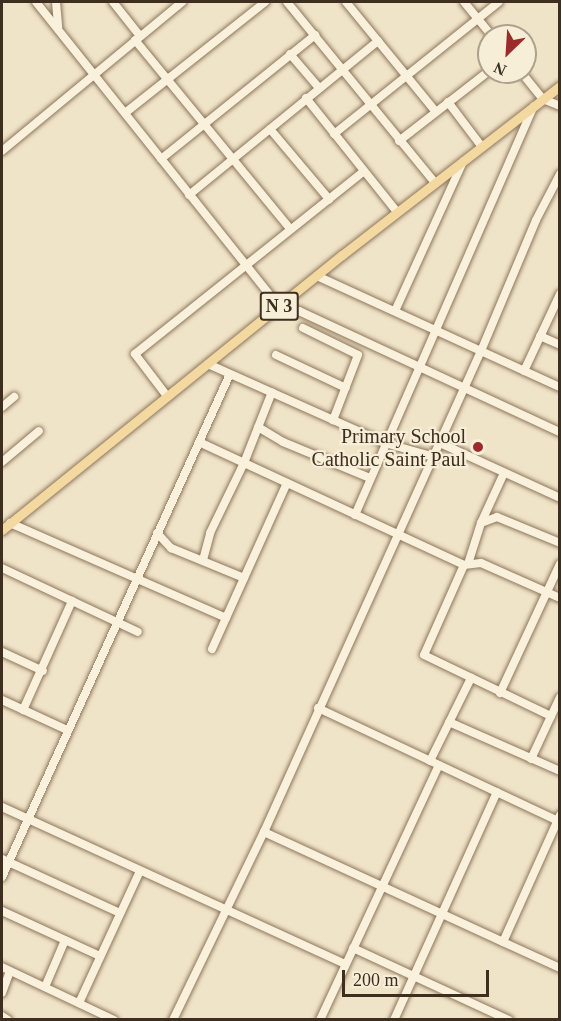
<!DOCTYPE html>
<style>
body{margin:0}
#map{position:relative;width:561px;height:1021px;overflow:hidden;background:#f0e4c8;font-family:Georgia,serif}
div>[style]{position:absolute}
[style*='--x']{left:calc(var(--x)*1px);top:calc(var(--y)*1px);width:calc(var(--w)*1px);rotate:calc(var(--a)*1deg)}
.roads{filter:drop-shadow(0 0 2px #8d765c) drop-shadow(0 0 2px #8d765c)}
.minor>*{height:8px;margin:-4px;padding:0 4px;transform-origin:4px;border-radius:4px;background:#faf1dc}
.major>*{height:9px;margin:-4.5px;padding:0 4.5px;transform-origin:4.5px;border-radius:4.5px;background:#f3d9a0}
.dots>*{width:16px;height:16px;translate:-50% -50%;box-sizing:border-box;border:3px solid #f7eed8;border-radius:50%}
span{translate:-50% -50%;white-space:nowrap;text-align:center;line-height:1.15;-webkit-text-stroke:4.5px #f7eed8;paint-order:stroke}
.shield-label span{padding:2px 4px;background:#f7eed8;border:2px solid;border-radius:4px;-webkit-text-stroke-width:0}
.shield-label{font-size:18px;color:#3d2e20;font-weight:700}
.poi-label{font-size:20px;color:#3d2e20}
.right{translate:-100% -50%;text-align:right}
.frame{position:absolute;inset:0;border:3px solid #3d2e20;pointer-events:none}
.north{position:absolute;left:477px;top:24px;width:60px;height:60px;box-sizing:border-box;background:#f7eed8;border:2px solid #ada18e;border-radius:50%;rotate:205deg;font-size:16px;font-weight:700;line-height:24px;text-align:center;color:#3d2e20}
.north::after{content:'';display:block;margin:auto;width:21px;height:27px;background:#9e2a2b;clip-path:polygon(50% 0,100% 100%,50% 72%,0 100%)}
.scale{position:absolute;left:342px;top:970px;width:147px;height:27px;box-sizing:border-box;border:3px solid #3d2e20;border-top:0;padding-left:8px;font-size:18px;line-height:21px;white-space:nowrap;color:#3d2e20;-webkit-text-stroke:4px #f7eed8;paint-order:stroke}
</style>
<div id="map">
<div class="roads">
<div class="minor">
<i style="--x:36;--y:2;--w:389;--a:51.4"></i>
<i style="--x:279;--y:306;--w:21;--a:14"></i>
<i style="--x:299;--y:311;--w:288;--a:24.9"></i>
<i style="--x:56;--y:2;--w:25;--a:85"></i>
<i style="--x:113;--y:2;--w:43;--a:51.5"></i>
<i style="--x:287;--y:2;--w:234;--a:50.7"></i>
<i style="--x:346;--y:2;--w:142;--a:50.7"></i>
<i style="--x:464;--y:2;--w:44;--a:50.5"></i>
<i style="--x:135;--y:40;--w:244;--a:50.6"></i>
<i style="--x:290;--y:54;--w:45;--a:49.5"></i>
<i style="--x:521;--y:72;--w:35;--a:51"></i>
<i style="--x:543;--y:99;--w:18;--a:22"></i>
<i style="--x:306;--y:98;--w:146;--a:51.4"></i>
<i style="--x:448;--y:102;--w:56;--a:52.9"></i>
<i style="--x:125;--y:113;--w:179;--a:-38.4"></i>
<i style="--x:270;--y:129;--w:92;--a:49.9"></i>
<i style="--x:334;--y:134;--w:211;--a:-38.7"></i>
<i style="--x:399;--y:141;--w:114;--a:-37.9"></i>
<i style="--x:2;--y:151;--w:234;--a:-39.6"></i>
<i style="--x:161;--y:159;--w:198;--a:-38.8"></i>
<i style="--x:189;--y:195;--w:244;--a:-39.2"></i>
<i style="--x:317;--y:276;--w:267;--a:24.6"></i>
<i style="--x:395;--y:311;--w:164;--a:-65.5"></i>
<i style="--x:303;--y:328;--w:61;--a:26.1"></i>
<i style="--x:358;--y:355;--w:70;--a:111"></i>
<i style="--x:540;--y:336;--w:22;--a:24"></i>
<i style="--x:276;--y:355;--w:77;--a:25.2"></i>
<i style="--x:208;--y:364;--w:194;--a:24.1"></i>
<i style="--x:385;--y:443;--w:51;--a:15.9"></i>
<i style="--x:524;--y:371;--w:85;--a:-64.9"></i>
<i style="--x:167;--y:396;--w:53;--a:-127.3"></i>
<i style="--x:135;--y:354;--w:293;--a:-38.6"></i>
<i style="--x:2;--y:407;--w:16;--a:-40"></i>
<i style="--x:258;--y:427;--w:29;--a:31"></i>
<i style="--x:283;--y:442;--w:94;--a:22.5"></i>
<i style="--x:199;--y:442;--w:292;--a:24.9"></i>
<i style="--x:464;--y:565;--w:17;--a:-7"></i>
<i style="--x:481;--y:563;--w:86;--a:23.9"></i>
<i style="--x:440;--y:443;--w:132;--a:24.6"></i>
<i style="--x:2;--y:462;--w:48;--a:-40"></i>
<i style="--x:355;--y:515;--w:446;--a:-66.4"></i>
<i style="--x:10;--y:523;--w:236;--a:23.7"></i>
<i style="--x:481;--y:523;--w:55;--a:-65.3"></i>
<i style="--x:157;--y:533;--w:21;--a:47"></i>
<i style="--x:171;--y:548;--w:79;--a:22.3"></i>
<i style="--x:203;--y:560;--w:28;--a:-75"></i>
<i style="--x:210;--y:533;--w:78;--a:-64.1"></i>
<i style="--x:244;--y:463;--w:76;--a:-68.5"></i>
<i style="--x:468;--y:564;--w:43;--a:-72.4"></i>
<i style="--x:481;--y:523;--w:17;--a:-21"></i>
<i style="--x:497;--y:517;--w:68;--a:22.4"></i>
<i style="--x:464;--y:565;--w:98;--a:114"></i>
<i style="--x:424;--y:655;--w:141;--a:25.7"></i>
<i style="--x:2;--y:568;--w:150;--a:25.2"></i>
<i style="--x:212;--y:649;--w:182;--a:-65.7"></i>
<i style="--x:2;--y:652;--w:45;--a:24.9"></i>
<i style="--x:500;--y:693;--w:142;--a:-65.1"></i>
<i style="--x:2;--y:700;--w:72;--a:24.8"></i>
<i style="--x:318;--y:708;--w:268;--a:25.2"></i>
<i style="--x:23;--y:710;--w:120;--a:-65.8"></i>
<i style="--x:449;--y:722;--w:121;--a:23.8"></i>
<i style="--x:531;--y:759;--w:68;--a:-64.9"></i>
<i style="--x:430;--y:761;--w:93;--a:-63.7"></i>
<i style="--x:2;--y:807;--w:377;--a:24.6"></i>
<i style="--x:264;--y:832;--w:326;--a:24.7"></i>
<i style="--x:2;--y:859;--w:130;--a:24.6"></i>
<i style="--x:2;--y:877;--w:552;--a:-65.62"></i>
<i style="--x:2;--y:911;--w:108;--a:24.7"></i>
<i style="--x:503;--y:942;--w:139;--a:-65.8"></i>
<i style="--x:353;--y:948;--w:172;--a:24.8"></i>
<i style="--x:2;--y:967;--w:124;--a:25.3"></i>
<i style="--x:45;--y:987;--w:51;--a:-66.9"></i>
<i style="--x:2;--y:993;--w:23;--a:-70"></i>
<i style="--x:79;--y:1003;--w:145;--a:-65.2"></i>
<i style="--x:2;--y:1016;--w:7;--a:34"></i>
<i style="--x:173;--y:1020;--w:209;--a:-64.2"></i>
<i style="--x:264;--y:832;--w:528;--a:-65.72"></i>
<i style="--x:481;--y:351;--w:142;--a:-67.2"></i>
<i style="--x:536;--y:220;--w:52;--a:-62.4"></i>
<i style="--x:320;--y:1020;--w:281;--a:-65"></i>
<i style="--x:394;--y:1020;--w:250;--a:-65.7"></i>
</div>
<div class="major">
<i style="--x:2;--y:530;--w:437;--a:-39"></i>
<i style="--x:342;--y:255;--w:276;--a:-37.8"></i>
</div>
</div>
<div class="dots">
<i style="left:478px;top:447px;background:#9e2a2b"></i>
</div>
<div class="shield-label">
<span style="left:279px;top:306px">N 3</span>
</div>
<div class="poi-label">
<span class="right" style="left:466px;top:448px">Primary School<br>Catholic Saint Paul</span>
</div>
<div class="frame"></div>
<div class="north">N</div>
<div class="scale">200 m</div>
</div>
